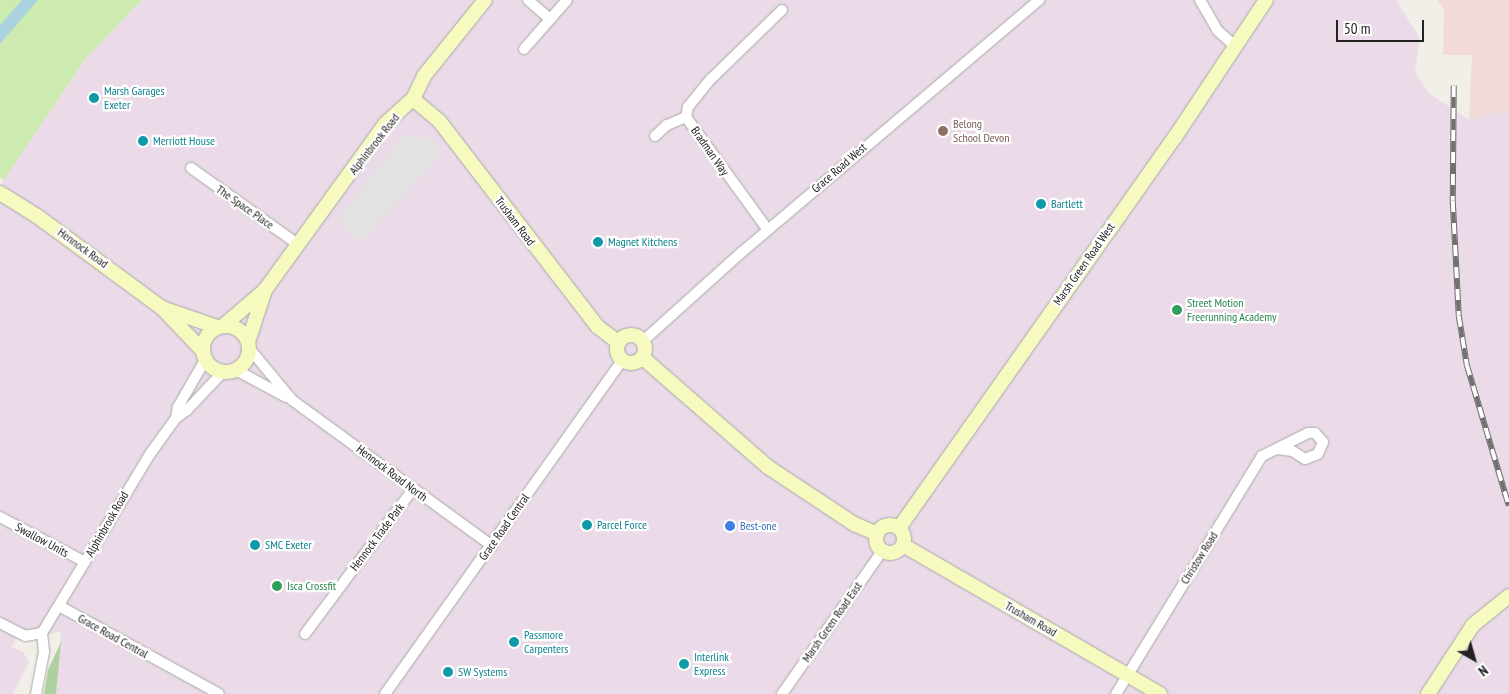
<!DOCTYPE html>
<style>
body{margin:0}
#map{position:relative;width:1509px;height:694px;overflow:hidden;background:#f2efe9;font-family:"PT Sans Narrow",sans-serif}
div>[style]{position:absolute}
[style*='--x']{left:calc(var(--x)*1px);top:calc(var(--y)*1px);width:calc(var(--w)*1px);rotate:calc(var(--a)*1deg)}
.commercial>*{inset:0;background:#f2dad9}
.industrial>*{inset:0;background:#ebdbe8}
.grass>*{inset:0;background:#cdebb0}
.forest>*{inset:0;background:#add19e}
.parking>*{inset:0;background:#e2e2e2}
.water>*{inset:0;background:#aad3df}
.roads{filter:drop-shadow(0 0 1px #a9a9a9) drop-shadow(0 0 1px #a9a9a9)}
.street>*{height:10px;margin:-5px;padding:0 5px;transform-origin:5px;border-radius:5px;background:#fff}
.secondary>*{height:14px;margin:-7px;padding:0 7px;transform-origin:7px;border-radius:7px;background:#f7fabf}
.secondary>.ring{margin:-7px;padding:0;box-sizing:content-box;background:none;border:14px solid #f7fabf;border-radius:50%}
.rail>*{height:5.5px;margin-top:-2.75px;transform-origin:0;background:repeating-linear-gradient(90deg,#fff 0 11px,#707070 0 22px);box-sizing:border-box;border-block:1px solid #707070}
.dots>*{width:14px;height:14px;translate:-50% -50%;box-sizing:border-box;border:2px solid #fff;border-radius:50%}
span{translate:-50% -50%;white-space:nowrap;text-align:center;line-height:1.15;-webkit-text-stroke:4.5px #fff;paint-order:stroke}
.culture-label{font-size:12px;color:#0d838f}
.left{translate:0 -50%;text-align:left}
.education-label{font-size:12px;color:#785e54}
.street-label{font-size:12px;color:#222}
.leisure-label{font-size:12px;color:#27864d}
.shop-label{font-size:12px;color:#366cbe}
.north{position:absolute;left:1449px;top:634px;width:50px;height:50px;-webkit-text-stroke:4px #fff;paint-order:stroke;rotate:142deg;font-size:14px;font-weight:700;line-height:20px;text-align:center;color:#222}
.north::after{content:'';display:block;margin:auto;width:18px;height:22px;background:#222;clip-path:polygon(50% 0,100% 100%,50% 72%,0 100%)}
.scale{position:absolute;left:1336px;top:20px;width:88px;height:22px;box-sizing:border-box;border:2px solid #222;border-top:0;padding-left:6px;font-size:15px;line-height:18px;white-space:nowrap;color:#222;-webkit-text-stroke:4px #fff;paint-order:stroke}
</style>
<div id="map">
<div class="commercial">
<i style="clip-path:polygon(1437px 0,1509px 0,1509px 110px,1469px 120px,1472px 55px,1443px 55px,1444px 10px)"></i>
</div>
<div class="industrial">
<i style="clip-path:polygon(142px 0,1396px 0,1420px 38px,1415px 72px,1429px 93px,1469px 120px,1509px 110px,1509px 694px,56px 694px,61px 631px,25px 641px,16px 639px,11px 647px,23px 652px,29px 662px,13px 694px,0 694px,0 185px,86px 58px)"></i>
</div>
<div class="grass">
<i style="clip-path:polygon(0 0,142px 0,86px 58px,4px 180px,0 178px)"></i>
</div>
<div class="forest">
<i style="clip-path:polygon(61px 642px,56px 694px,44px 694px,48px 670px)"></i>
</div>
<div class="parking">
<i style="clip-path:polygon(404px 136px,430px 138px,443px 152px,361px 242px,337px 220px)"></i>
</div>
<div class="water">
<i style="clip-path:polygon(22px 0,38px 0,0 44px,0 25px)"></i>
</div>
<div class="roads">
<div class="street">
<i style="--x:528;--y:0;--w:29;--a:41"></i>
<i style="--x:1200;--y:0;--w:34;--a:60"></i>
<i style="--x:1217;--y:30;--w:24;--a:42"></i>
<i style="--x:524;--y:49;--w:65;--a:-48.7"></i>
<i style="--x:655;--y:136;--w:16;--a:-43"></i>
<i style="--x:667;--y:125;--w:21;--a:-23"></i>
<i style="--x:191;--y:168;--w:133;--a:35.5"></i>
<i style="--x:768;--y:230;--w:140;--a:-126"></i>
<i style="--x:686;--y:117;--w:10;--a:-79"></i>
<i style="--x:688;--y:107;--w:36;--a:-51"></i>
<i style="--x:711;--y:79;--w:99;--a:-44.2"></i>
<i style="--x:643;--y:341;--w:133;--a:-42"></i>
<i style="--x:742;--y:252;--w:390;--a:-40.3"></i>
<i style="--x:249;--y:348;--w:67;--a:50.4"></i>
<i style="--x:292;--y:400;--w:248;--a:36.1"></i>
<i style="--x:236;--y:370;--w:57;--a:28.4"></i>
<i style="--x:176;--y:418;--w:11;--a:-80"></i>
<i style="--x:178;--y:407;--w:54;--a:-60.1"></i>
<i style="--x:0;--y:517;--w:96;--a:27.9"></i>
<i style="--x:61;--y:607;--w:180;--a:28.8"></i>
<i style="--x:0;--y:623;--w:28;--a:27"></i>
<i style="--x:25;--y:636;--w:17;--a:-10"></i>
<i style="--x:42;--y:633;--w:209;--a:-58.9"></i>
<i style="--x:150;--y:454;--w:44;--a:-54.2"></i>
<i style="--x:176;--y:418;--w:14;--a:-36"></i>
<i style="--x:187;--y:410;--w:52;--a:-46.5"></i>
<i style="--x:305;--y:634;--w:181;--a:-53.3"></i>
<i style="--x:36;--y:694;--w:43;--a:-79.2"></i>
<i style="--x:44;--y:652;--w:19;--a:-96"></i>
<i style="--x:385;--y:694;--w:410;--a:-54.6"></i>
<i style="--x:782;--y:694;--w:174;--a:-55"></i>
<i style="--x:1116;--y:694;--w:279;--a:-58.5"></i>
<i style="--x:1262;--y:456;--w:51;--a:-26.6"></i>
<i style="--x:1308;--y:433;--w:7;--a:0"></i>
<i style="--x:1315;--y:433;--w:12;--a:48"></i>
<i style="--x:1323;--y:442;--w:13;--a:113"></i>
<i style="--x:1318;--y:454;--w:14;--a:159"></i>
<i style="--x:1305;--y:459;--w:15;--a:-148"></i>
<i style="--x:1292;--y:451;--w:14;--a:-172"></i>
</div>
<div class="secondary">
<i style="--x:413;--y:99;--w:35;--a:40"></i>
<i style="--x:440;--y:122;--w:259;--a:52.4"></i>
<i style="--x:598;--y:327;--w:25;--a:37"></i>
<i style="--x:0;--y:193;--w:44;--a:31.9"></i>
<i style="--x:37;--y:216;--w:155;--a:36.4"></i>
<i style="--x:162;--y:308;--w:58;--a:19.1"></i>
<i style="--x:162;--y:308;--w:59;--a:46.4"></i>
<i class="ring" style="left:203px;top:326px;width:32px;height:32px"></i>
<i style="--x:223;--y:326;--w:55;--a:-40.6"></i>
<i style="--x:265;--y:290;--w:206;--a:-54.1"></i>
<i style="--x:386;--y:123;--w:36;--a:-42"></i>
<i style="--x:413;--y:99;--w:25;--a:-64"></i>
<i style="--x:424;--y:76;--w:97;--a:-51.2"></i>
<i class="ring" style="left:617px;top:335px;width:14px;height:14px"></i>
<i style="--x:248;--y:342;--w:55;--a:-71.9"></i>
<i style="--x:643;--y:358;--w:166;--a:41.1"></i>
<i style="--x:768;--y:467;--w:103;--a:33.5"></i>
<i style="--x:854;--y:524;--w:25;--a:23"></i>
<i class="ring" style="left:876px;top:525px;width:14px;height:14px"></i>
<i style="--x:899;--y:528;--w:479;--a:-54.8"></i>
<i style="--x:1175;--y:137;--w:164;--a:-56.4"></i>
<i style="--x:903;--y:545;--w:297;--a:30.1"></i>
<i style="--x:1428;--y:694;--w:82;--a:-56.9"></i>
<i style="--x:1473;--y:625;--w:46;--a:-38.9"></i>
</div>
</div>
<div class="rail">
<i style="--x:1454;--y:86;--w:115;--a:90.5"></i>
<i style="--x:1453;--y:201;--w:115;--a:87"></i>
<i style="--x:1459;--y:316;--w:50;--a:80.7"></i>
<i style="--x:1467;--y:365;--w:147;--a:73.4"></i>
</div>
<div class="dots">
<i style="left:94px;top:98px;background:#0f9aa8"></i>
<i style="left:943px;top:131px;background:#8d6e63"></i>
<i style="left:143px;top:141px;background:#0f9aa8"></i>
<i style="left:1041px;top:204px;background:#0f9aa8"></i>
<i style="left:598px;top:242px;background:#0f9aa8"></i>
<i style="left:1177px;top:310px;background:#2e9e5b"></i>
<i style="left:587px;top:525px;background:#0f9aa8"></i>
<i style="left:730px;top:526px;background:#3f7fe0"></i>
<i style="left:255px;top:545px;background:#0f9aa8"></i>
<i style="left:277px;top:586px;background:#2e9e5b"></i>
<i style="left:514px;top:642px;background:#0f9aa8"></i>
<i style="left:684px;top:664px;background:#0f9aa8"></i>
<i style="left:448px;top:672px;background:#0f9aa8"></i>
</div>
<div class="culture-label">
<span class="left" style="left:104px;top:98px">Marsh Garages<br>Exeter</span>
<span class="left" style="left:153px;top:141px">Merriott House</span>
<span class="left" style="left:1051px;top:204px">Bartlett</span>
<span class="left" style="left:608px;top:242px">Magnet Kitchens</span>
<span class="left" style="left:597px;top:525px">Parcel Force</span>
<span class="left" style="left:265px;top:545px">SMC Exeter</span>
<span class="left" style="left:524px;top:642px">Passmore<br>Carpenters</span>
<span class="left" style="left:694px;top:664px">Interlink<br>Express</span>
<span class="left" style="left:458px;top:672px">SW Systems</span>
</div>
<div class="education-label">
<span class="left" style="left:953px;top:131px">Belong<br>School Devon</span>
</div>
<div class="street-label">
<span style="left:374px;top:144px;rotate:-52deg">Alphinbrook Road</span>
<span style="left:710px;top:151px;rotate:55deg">Bradman Way</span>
<span style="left:839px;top:168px;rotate:-41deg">Grace Road West</span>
<span style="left:245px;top:207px;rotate:35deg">The Space Place</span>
<span style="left:515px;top:221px;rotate:53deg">Trusham Road</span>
<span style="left:83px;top:248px;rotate:36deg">Hennock Road</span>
<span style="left:1084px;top:264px;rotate:-55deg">Marsh Green Road West</span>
<span style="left:392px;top:473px;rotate:37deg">Hennock Road North</span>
<span style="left:107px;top:524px;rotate:-60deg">Alphinbrook Road</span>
<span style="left:504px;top:527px;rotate:-55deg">Grace Road Central</span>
<span style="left:377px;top:537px;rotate:-53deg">Hennock Trade Park</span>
<span style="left:42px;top:540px;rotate:28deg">Swallow Units</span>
<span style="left:1199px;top:558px;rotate:-58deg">Christow Road</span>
<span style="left:1031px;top:619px;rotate:30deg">Trusham Road</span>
<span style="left:832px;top:622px;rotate:-55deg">Marsh Green Road East</span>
<span style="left:113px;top:636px;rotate:29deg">Grace Road Central</span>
</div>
<div class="leisure-label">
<span class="left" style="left:1187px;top:310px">Street Motion<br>Freerunning Academy</span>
<span class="left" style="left:287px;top:586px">Isca Crossfit</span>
</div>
<div class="shop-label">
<span class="left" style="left:740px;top:526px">Best-one</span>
</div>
<div class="north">N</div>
<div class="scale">50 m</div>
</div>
